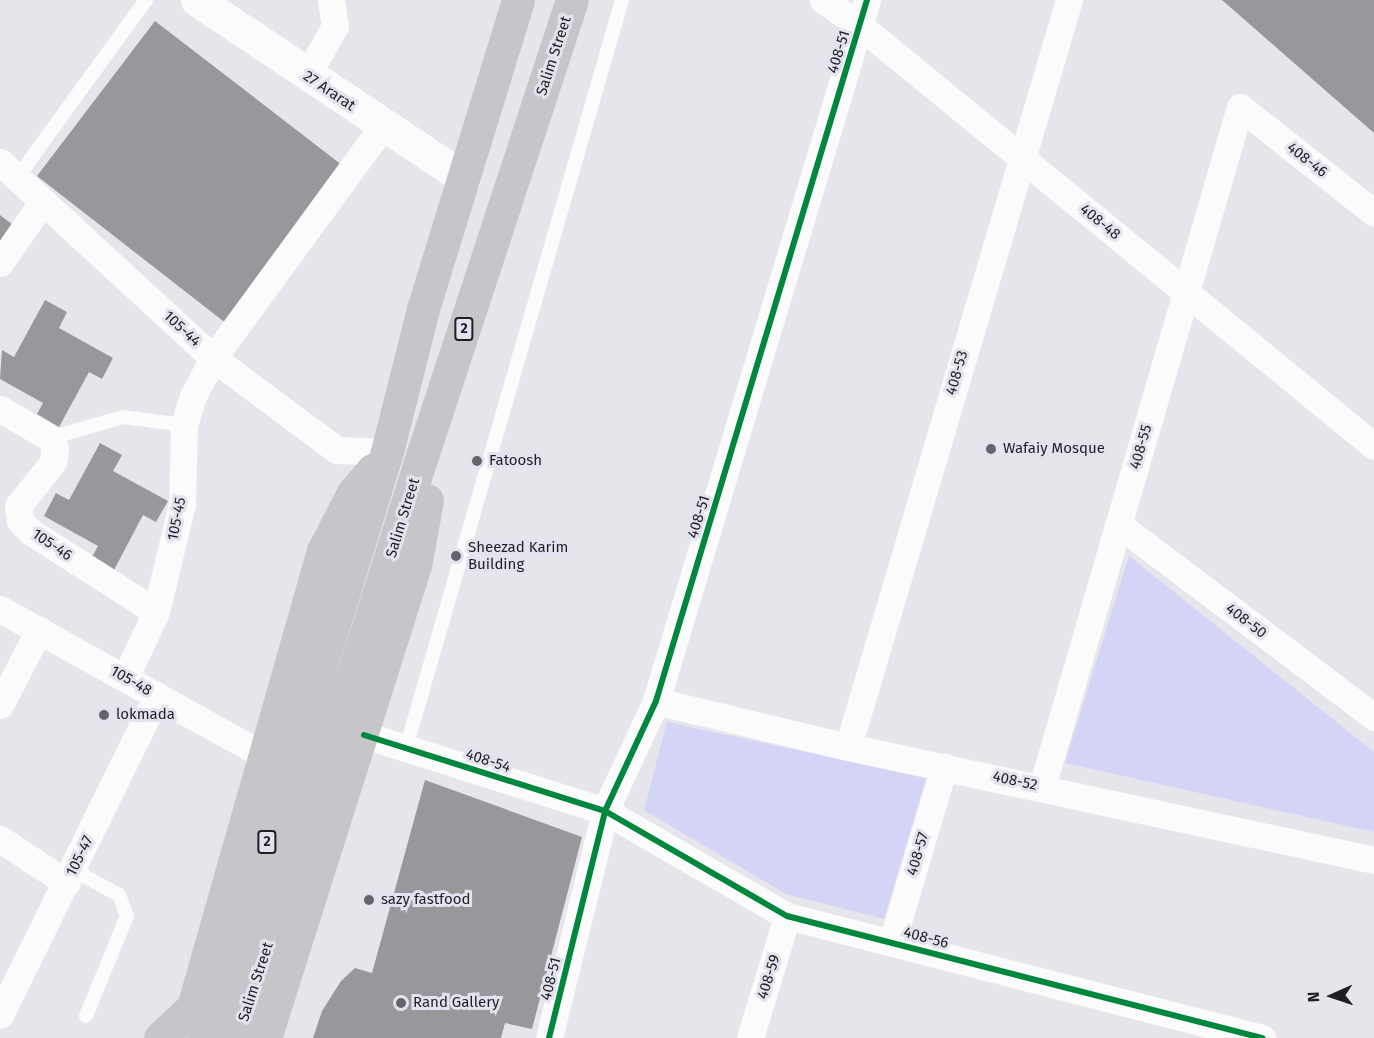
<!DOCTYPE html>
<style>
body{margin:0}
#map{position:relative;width:1374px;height:1038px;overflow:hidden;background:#e5e5eb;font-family:"Fira Sans",sans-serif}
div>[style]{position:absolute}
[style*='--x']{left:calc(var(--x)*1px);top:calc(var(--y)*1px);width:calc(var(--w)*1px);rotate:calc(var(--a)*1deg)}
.green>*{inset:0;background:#d3d4f6}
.building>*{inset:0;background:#97979c}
.lane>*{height:14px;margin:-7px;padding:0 7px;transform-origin:7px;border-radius:7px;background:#fbfbfc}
.street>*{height:27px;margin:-13.5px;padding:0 13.5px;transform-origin:13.5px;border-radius:13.5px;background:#fbfbfc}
.secondary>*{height:33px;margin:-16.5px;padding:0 16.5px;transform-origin:16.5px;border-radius:16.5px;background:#fbfbfc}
.primary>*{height:33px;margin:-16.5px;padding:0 16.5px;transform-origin:16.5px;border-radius:16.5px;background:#c6c6ca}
.cycleway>*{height:6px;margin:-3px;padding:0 3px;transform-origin:3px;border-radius:3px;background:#00873e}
.dots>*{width:16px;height:16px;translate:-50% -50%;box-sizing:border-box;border:3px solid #e2e3ee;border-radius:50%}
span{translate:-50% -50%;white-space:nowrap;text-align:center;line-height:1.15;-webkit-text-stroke:6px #e2e3ee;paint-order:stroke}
.shield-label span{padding:2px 4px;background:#e2e3ee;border:2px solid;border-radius:4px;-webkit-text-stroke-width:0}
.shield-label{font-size:14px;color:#1f1f23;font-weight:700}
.street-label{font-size:15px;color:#1f1f23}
.poi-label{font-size:15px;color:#1f1f23}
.left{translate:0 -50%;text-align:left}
.north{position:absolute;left:1302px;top:966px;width:60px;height:60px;-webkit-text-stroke:4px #e2e3ee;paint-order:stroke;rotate:267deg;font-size:16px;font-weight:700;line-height:24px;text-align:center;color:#1f1f23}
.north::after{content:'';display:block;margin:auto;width:21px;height:27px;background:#1f1f23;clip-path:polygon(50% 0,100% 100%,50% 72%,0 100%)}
</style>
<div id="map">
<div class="green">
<i style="clip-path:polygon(1129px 556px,1374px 752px,1374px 832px,1065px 763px)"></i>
<i style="clip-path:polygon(667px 722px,926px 778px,884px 919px,786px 894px,644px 810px)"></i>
</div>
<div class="building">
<i style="clip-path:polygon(1222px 0,1374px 0,1374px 133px)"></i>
<i style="clip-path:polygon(155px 21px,347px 169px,227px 324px,37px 176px)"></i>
<i style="clip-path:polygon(0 215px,21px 231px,0 258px)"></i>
<i style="clip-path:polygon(45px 300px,67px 312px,59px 328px,113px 358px,102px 379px,89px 372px,59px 427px,37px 414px,43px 403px,0 379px,2px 350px,14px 357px)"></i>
<i style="clip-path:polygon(100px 443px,122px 455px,113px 471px,168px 501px,156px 522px,143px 515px,114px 570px,92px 557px,98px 546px,44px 516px,56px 493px,69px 500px)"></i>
<i style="clip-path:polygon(425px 780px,582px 837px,532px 1029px,505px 1023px,501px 1038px,313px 1038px,322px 1011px,341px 981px,355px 968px,372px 973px)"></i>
</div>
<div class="lane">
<i style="--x:17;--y:178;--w:220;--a:-54.1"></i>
<i style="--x:50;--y:438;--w:76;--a:-16"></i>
<i style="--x:123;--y:417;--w:62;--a:7.5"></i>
<i style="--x:406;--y:748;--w:779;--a:-73.89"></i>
<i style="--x:73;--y:870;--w:52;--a:28.5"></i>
<i style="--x:119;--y:895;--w:22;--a:69"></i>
<i style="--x:127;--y:916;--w:108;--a:112.3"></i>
</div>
<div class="street">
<i style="--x:823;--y:0;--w:44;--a:34.8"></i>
<i style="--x:859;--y:25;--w:665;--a:39.27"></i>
<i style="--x:307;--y:76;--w:57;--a:-60.8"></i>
<i style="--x:335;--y:26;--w:26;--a:-99"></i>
<i style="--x:0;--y:162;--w:289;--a:42.6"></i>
<i style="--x:213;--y:358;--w:154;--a:36.6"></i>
<i style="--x:337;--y:450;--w:50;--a:2.3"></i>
<i style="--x:0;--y:263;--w:75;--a:-55.3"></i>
<i style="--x:0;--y:409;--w:58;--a:30.1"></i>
<i style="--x:50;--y:438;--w:11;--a:63"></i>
<i style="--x:55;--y:448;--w:14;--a:98"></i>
<i style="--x:53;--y:462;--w:56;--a:128.5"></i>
<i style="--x:18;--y:506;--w:15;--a:82"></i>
<i style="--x:20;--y:521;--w:16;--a:45"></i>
<i style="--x:31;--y:532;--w:148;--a:32.6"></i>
<i style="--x:1118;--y:524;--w:321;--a:37"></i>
<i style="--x:0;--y:609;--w:299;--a:29"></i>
<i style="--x:125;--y:678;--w:73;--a:-64.8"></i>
<i style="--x:156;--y:612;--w:111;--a:-76.5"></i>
<i style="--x:182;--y:504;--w:79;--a:-88.5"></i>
<i style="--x:184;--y:425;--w:30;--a:-73"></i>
<i style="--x:193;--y:396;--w:43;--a:-62.2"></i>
<i style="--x:213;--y:358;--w:288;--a:-53.8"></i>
<i style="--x:656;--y:701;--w:197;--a:13.5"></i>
<i style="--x:848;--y:747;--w:538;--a:12.12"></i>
<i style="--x:0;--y:705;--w:85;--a:-62.5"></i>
<i style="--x:364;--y:735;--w:253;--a:17.5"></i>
<i style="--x:605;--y:811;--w:210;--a:30"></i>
<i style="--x:787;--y:916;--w:491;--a:14.4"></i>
<i style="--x:848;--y:747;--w:779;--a:-73.52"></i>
<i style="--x:1042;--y:787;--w:708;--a:-73.77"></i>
<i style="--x:1240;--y:107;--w:171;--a:38.3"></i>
<i style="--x:0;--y:839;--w:80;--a:33.3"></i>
<i style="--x:892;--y:942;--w:183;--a:-73.5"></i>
<i style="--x:0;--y:1015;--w:356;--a:-63.8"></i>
<i style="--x:549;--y:1038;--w:234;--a:-76.1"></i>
<i style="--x:605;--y:811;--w:121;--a:-65.1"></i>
<i style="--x:656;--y:701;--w:732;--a:-73.25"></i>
<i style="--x:750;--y:1038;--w:127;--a:-73.1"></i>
</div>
<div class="secondary">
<i style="--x:197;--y:0;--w:321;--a:33.7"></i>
</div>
<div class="primary">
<i style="--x:189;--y:1021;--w:489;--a:-74.1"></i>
<i style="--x:323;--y:551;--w:65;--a:-62.7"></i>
<i style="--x:353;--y:493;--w:30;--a:-50"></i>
<i style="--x:160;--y:1038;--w:45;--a:-43.2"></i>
<i style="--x:206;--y:1038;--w:613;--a:-72.84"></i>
<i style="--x:387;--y:452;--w:147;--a:-75.9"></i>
<i style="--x:423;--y:309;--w:323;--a:-72.9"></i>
<i style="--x:238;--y:1038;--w:610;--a:-72.46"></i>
<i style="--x:422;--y:456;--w:480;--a:-71.8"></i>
<i style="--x:265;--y:1038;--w:495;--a:-72.4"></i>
<i style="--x:415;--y:566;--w:67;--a:-79.7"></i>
</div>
<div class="cycleway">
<i style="--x:364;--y:735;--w:253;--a:17.5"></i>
<i style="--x:605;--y:811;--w:210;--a:30"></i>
<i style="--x:787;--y:916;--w:491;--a:14.4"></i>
<i style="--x:549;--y:1038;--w:234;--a:-76.1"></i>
<i style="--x:605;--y:811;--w:121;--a:-65.1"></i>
<i style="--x:656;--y:701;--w:732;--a:-73.25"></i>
</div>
<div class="dots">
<i style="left:991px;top:449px;background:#646469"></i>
<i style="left:477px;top:461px;background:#646469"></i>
<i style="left:456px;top:556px;background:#646469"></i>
<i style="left:104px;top:715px;background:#646469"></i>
<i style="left:369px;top:900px;background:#646469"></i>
<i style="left:401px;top:1003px;background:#646469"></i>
</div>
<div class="shield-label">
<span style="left:464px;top:329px">2</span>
<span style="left:267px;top:842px">2</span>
</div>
<div class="street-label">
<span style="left:839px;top:52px;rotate:-73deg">408-51</span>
<span style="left:554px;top:56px;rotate:-72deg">Salim Street</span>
<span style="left:329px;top:91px;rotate:34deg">27 Ararat</span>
<span style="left:1307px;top:160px;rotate:38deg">408-46</span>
<span style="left:1100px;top:222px;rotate:39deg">408-48</span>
<span style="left:182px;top:329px;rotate:43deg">105-44</span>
<span style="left:957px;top:373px;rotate:-74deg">408-53</span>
<span style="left:1141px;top:447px;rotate:-74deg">408-55</span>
<span style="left:699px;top:517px;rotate:-73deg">408-51</span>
<span style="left:403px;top:518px;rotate:-73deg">Salim Street</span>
<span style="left:177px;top:519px;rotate:-79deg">105-45</span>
<span style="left:52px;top:545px;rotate:34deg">105-46</span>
<span style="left:1246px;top:621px;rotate:37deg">408-50</span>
<span style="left:131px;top:681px;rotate:30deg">105-48</span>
<span style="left:488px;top:761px;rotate:18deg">408-54</span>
<span style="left:1015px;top:781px;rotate:12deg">408-52</span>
<span style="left:918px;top:854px;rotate:-74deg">408-57</span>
<span style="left:80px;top:856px;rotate:-64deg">105-47</span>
<span style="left:926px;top:938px;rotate:15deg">408-56</span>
<span style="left:769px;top:977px;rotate:-73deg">408-59</span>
<span style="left:551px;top:979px;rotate:-76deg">408-51</span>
<span style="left:256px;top:982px;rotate:-72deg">Salim Street</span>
</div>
<div class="poi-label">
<span class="left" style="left:1003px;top:449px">Wafaiy Mosque</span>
<span class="left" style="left:489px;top:461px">Fatoosh</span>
<span class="left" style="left:468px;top:556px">Sheezad Karim<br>Building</span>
<span class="left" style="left:116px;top:715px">lokmada</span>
<span class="left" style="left:381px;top:900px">sazy fastfood</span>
<span class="left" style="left:413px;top:1003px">Rand Gallery</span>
</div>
<div class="north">N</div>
</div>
